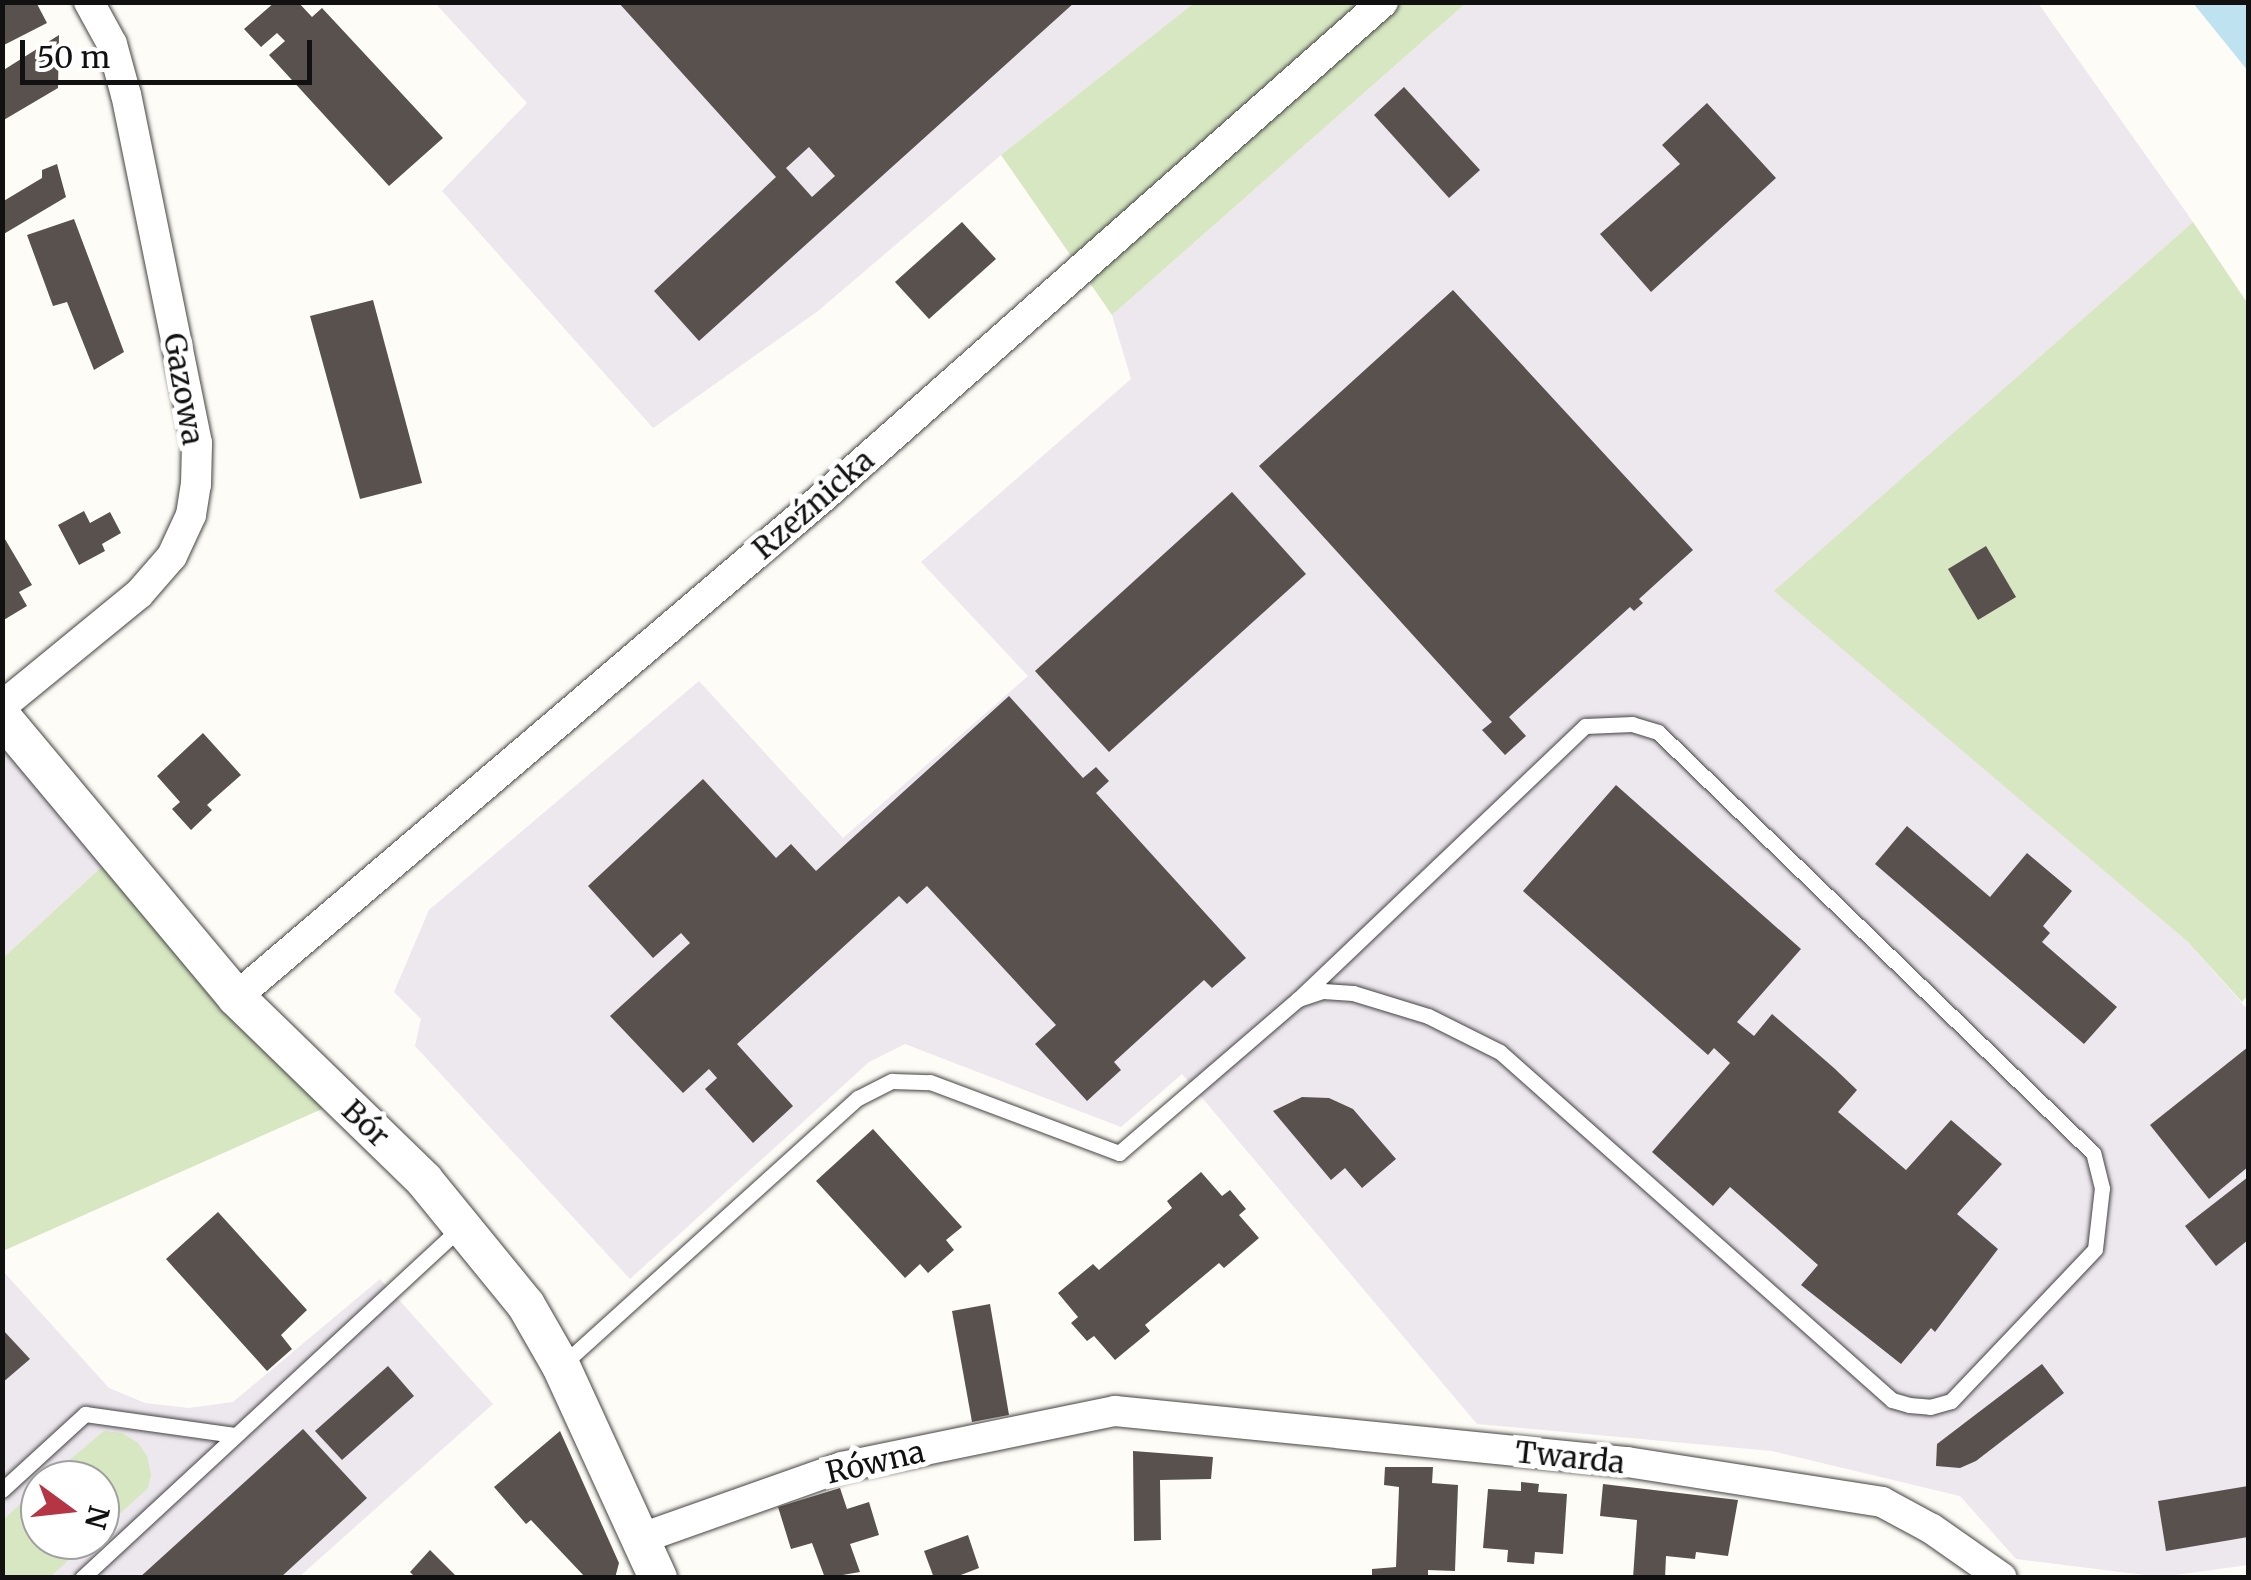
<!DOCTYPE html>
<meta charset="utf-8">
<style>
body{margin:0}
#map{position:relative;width:2251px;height:1580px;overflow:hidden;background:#fefcf6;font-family:Merriweather,serif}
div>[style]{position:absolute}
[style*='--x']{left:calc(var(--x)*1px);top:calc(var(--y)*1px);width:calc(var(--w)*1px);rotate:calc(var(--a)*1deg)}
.industrial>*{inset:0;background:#ede7ee}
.green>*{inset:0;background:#d7e7c1}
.water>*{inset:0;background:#bfe2f1}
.building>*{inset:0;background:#59514e}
.roads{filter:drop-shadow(0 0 2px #444) drop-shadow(0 0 2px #444)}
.service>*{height:15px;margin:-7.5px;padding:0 7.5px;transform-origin:7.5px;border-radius:7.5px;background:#fff}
.minor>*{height:30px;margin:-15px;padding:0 15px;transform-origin:15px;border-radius:15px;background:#fff}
.tertiary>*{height:38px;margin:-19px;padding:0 19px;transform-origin:19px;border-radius:19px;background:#fff}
span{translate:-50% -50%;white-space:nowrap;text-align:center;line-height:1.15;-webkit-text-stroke:10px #fff;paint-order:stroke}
.street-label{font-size:30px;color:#111}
.frame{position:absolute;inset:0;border:5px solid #111;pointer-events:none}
.north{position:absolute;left:20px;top:1460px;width:100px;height:100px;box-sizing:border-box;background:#fff;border:2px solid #a0a0a0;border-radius:50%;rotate:105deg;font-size:28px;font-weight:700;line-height:40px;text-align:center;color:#111}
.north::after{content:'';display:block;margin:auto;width:35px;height:45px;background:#b53544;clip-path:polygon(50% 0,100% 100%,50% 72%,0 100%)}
.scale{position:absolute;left:20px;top:40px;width:292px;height:45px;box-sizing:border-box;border:5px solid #111;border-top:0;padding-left:12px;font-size:30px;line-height:35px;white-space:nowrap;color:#111;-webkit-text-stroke:8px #fff;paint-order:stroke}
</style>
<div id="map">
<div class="industrial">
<i style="clip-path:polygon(435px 3px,1194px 3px,1001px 155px,818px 311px,653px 428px,442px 191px,527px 103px)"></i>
<i style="clip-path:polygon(1466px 3px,2038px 3px,2193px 222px,1775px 591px,2188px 942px,2248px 1010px,2248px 1565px,2161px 1577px,2016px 1559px,1960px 1496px,1772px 1451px,1477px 1424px,1182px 1074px,1121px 1127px,905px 1044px,869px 1062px,630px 1279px,415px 1046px,421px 1019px,394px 992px,429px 910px,699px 681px,843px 838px,1028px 676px,921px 562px,1131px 379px,1112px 315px)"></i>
<i style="clip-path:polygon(2px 740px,109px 860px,3px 958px,2px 958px)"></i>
<i style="clip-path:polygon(evenodd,2px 1270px,109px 1388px,145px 1403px,189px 1408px,233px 1402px,380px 1279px,493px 1404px,299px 1577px,3px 1577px,2px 1270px,40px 1480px,100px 1480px,100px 1540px,40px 1540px,40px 1480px)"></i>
</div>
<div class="green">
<i style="clip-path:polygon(1194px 3px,1466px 3px,1112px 315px,1001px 155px)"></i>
<i style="clip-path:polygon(2193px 222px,2248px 304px,2248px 995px,2242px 1002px,2188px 942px,1774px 591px)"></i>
<i style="clip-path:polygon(109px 860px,331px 1105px,3px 1251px,3px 958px)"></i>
<i style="clip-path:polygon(104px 1431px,122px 1433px,138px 1443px,147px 1456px,151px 1475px,148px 1488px,100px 1532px,100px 1480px,46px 1480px)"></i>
<i style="clip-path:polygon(40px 1486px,40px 1540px,91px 1540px,50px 1577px,3px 1577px,3px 1520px)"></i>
</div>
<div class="water">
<i style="clip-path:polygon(2193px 3px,2248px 3px,2248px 71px)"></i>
</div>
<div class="building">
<i style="clip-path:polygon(2px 2px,36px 2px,47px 23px,2px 46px)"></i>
<i style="clip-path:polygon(275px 2px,298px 2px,312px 17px,322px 8px,443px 138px,389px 186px,269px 55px,285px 41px,277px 33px,261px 47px,244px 29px)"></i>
<i style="clip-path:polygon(evenodd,618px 2px,1075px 2px,699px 341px,654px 291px,776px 177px,618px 2px,809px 147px,835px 176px,812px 197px,786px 168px,809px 147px)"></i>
<i style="clip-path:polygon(59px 35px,58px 88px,2px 121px,2px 71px)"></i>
<i style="clip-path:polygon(1404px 87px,1480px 170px,1449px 198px,1374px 115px)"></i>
<i style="clip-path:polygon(1707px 103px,1776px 178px,1651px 292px,1600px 234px,1680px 164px,1662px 145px)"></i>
<i style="clip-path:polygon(57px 164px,66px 197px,2px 235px,2px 202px,42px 178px,42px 170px)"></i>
<i style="clip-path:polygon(74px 219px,124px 352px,94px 370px,67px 302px,53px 306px,27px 235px)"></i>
<i style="clip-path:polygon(962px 222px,996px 259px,929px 319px,895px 282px)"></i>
<i style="clip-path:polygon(1453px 290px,1693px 550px,1639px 599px,1643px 603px,1634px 611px,1630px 607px,1509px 717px,1526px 736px,1505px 755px,1482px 730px,1492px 722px,1259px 466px)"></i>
<i style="clip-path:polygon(373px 300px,422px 483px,360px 499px,310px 316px)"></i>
<i style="clip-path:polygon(1232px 492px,1306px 574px,1109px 752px,1035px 671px)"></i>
<i style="clip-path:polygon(84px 511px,90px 523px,110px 512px,121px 533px,102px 544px,105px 551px,79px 565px,58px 525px)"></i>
<i style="clip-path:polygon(2px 534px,32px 585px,19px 592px,27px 606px,2px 621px)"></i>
<i style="clip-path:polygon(1986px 546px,2016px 597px,1978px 620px,1948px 569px)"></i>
<i style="clip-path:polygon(1009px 696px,1083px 778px,1096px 767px,1109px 781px,1096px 793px,1246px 958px,1212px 988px,1204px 980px,1114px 1062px,1121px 1070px,1087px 1101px,1035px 1044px,1056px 1025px,927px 886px,907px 904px,899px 896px,737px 1044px,793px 1106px,753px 1143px,705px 1089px,717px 1078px,709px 1069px,683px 1093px,610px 1016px,690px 943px,681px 933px,653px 958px,588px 886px,703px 779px,776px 858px,791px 844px,816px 871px)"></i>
<i style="clip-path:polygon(203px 733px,241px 775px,207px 805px,212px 810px,191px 830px,172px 809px,180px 802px,157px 776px)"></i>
<i style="clip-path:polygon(1616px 785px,1801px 949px,1737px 1022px,1754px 1036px,1772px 1014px,1834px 1068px,1857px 1090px,1838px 1112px,1906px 1170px,1951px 1120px,2002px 1164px,1957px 1214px,1998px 1249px,1935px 1332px,1931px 1328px,1901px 1364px,1801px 1285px,1818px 1265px,1730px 1187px,1713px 1206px,1652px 1152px,1730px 1063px,1714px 1048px,1708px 1055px,1523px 891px)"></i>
<i style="clip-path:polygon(1907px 826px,1990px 897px,2027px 853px,2072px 891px,2043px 926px,2050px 933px,2042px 942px,2117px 1007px,2084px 1044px,1875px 864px)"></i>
<i style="clip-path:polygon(2248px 1047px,2248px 1167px,2209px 1199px,2150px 1125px)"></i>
<i style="clip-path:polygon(1302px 1097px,1329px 1098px,1353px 1109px,1396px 1159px,1362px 1188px,1345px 1168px,1331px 1180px,1273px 1111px)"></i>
<i style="clip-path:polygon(873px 1129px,962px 1227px,946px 1240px,954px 1250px,928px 1273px,920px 1264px,905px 1278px,816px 1181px)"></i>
<i style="clip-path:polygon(1201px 1172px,1222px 1196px,1230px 1190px,1246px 1209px,1239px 1215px,1259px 1238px,1224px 1268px,1219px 1263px,1145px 1325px,1150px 1331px,1115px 1360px,1094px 1336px,1087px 1341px,1071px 1323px,1078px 1317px,1058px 1293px,1093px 1264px,1099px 1270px,1172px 1208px,1167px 1201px)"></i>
<i style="clip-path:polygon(2248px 1177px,2248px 1240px,2216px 1266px,2185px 1226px)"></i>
<i style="clip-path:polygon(218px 1212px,307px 1310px,281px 1335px,292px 1349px,267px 1371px,166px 1259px)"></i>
<i style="clip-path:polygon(990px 1304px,1009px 1415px,972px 1422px,952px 1311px)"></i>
<i style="clip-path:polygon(2px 1329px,30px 1359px,2px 1383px)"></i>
<i style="clip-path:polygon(2042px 1364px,2064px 1393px,1976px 1461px,1960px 1468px,1936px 1466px,1937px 1444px)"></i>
<i style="clip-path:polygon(388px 1366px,414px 1396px,342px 1460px,315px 1431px)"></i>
<i style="clip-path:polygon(303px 1429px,367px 1498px,280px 1578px,139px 1578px)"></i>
<i style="clip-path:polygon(560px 1431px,619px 1563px,615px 1578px,586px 1578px,531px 1520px,526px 1524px,494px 1487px)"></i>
<i style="clip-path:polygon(1133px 1451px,1213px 1457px,1211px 1479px,1160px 1480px,1161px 1540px,1134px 1541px)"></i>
<i style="clip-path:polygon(1385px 1467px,1433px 1467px,1432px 1483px,1458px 1485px,1455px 1571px,1428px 1570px,1428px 1578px,1372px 1578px,1372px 1569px,1396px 1567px,1399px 1487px,1384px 1485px)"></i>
<i style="clip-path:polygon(1521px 1482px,1539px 1484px,1538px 1492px,1567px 1494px,1563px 1554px,1535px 1552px,1534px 1564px,1507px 1562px,1508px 1550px,1483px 1548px,1488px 1489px,1521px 1491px)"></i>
<i style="clip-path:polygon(1603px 1484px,1738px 1500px,1728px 1556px,1696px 1552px,1695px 1559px,1666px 1556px,1665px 1578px,1633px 1578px,1637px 1520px,1600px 1516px)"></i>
<i style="clip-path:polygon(2248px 1486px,2248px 1537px,2166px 1551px,2158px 1501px)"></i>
<i style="clip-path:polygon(840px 1488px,847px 1509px,869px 1502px,879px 1535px,850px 1544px,860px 1572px,825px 1578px,812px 1543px,791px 1549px,778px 1507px)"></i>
<i style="clip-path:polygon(968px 1535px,979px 1568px,953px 1578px,934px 1578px,924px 1551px)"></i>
<i style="clip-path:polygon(430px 1550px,458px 1578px,416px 1578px,410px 1572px)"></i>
</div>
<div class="roads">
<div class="service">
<i style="--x:561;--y:1366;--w:400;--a:-42.1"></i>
<i style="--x:858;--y:1098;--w:38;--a:-27"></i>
<i style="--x:892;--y:1081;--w:38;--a:2"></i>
<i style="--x:930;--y:1082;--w:202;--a:20.6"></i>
<i style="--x:1119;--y:1153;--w:236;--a:-40.7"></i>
<i style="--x:1298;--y:999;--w:26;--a:-18"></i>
<i style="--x:1323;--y:991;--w:30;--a:4"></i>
<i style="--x:1353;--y:993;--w:78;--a:17"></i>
<i style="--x:1428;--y:1016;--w:80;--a:26.6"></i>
<i style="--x:1500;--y:1052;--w:524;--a:41.6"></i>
<i style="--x:1892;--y:1400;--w:18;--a:16"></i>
<i style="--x:1909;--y:1405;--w:21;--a:5"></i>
<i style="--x:1930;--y:1407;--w:22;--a:-16"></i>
<i style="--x:1951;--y:1401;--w:209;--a:-46.5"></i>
<i style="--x:2095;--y:1249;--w:61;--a:-83.5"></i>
<i style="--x:2102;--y:1188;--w:36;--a:-104"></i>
<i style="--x:2093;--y:1153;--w:605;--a:-135.94"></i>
<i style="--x:1658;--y:732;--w:27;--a:-163"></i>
<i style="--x:1632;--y:724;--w:47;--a:177.6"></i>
<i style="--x:1585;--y:726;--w:396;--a:136.4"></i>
<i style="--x:2;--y:1490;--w:113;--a:-42.5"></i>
<i style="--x:85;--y:1414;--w:151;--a:8"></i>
<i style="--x:82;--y:1578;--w:515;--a:-42.8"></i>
</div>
<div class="minor">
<i style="--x:2;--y:706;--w:177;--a:-39.3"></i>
<i style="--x:139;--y:594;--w:50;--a:-49"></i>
<i style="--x:172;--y:556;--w:45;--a:-65.1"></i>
<i style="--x:191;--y:515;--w:30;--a:-81"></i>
<i style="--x:196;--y:485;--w:42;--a:-88.6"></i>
<i style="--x:197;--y:443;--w:355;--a:-101.5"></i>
<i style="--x:126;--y:95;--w:53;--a:-105.4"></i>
<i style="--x:112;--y:44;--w:48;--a:-118.7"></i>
<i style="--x:236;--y:997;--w:770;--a:-40.42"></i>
<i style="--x:822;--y:498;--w:749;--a:-41.48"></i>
<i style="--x:642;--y:1538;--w:212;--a:-19.5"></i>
<i style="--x:842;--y:1467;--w:279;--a:-11.6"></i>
<i style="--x:1115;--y:1411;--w:515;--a:5.69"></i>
<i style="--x:1627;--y:1462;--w:258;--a:8.9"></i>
<i style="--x:1882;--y:1502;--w:57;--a:28.4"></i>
<i style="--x:1932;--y:1529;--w:85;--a:35"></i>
</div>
<div class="tertiary">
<i style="--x:2;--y:717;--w:365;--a:50.1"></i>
<i style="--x:236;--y:997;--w:262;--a:44.2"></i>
<i style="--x:424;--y:1180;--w:161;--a:50.8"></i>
<i style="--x:526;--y:1305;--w:70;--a:60.2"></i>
<i style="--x:561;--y:1366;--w:233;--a:65.4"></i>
</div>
</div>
<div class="street-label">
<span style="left:184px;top:389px;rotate:80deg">Gazowa</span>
<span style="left:813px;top:504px;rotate:-41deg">Rzeźnicka</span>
<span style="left:366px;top:1123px;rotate:44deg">Bór</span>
<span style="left:1570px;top:1457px;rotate:6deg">Twarda</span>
<span style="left:875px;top:1462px;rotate:-13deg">Równa</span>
</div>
<div class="frame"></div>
<div class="north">N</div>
<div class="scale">50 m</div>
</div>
